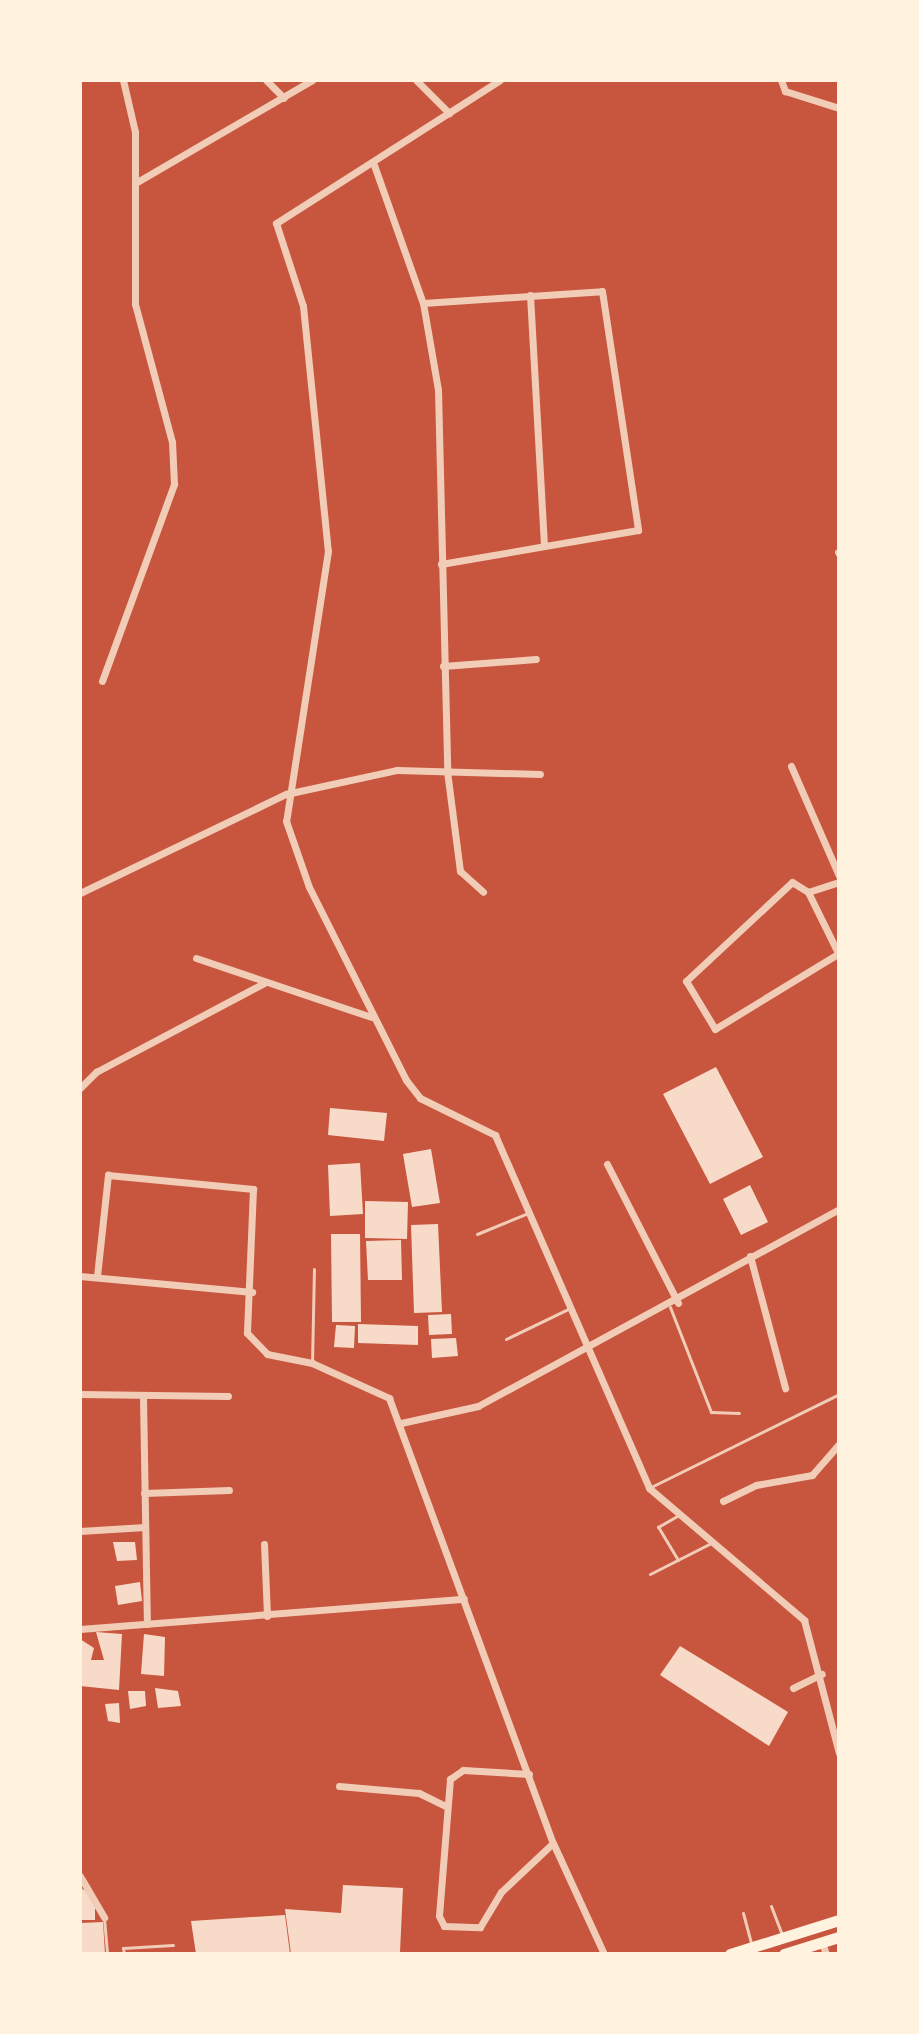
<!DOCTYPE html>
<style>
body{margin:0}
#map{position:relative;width:919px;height:2034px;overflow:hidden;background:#c8553d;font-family:"Work Sans",sans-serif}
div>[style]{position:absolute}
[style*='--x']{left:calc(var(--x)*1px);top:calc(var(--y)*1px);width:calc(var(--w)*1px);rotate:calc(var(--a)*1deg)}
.building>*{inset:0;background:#f7dbc8}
.service>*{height:3px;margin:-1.5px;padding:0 1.5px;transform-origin:1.5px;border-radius:1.5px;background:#f1ccb7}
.minor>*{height:7px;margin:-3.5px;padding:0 3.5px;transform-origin:3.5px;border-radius:3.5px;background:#f1ccb7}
.primary>*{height:11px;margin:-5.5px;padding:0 5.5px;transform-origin:5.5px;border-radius:5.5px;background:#fff3e0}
span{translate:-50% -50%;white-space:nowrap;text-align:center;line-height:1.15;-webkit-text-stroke:6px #fff3e0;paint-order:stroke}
.frame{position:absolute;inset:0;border:82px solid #fff3e0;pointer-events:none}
</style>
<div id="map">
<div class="building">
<i style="clip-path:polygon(716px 1067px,763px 1157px,710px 1184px,663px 1094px)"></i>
<i style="clip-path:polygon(330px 1108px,387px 1113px,384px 1141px,328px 1135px)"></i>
<i style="clip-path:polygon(431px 1149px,440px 1203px,412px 1207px,403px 1154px)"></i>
<i style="clip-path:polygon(360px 1163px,363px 1214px,330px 1216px,328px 1165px)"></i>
<i style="clip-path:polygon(750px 1185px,768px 1222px,741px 1235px,723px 1199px)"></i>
<i style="clip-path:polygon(365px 1201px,408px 1202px,407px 1239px,365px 1238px)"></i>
<i style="clip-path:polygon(438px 1224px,442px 1312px,414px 1313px,411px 1225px)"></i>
<i style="clip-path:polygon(331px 1234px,360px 1234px,361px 1322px,332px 1322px)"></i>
<i style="clip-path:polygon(401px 1240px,402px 1280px,368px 1280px,366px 1241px)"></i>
<i style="clip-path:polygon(451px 1314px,452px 1334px,429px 1335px,428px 1315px)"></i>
<i style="clip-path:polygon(358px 1324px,418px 1326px,418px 1345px,358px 1343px)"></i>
<i style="clip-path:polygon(336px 1325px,355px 1326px,354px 1348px,334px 1347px)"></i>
<i style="clip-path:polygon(456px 1338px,458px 1356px,432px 1358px,431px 1339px)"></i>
<i style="clip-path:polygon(113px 1542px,135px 1542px,137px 1560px,117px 1561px)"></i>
<i style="clip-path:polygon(140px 1582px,142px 1601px,118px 1605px,115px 1586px)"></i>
<i style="clip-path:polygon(96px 1632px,122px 1634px,119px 1690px,80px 1686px,80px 1639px,94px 1648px,91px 1660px,104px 1660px)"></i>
<i style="clip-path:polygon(144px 1634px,165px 1637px,164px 1676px,141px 1674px)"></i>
<i style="clip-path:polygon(680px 1646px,788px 1712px,769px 1746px,660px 1675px)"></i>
<i style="clip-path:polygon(155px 1688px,178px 1691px,181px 1706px,158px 1708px)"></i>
<i style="clip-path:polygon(128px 1691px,145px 1691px,146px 1706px,130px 1709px)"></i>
<i style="clip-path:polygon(119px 1703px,120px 1723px,108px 1721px,105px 1704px)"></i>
<i style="clip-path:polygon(343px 1885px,403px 1888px,400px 1952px,291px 1954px,285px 1909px,341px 1913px)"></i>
<i style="clip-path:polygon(80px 1887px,95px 1898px,95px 1920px,80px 1920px)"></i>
<i style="clip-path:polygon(285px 1915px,290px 1954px,196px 1954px,191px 1921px)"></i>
<i style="clip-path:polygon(103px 1922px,105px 1954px,80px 1954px,80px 1923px)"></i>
</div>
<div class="service">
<i style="--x:477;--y:1234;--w:55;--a:-22.4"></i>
<i style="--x:670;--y:1307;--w:113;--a:68.7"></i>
<i style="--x:711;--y:1412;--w:28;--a:2"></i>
<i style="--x:506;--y:1339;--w:71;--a:-25.8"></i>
<i style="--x:312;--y:1363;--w:94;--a:-88.8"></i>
<i style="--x:649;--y:1488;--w:212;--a:-26.3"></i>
<i style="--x:678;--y:1560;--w:39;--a:-121"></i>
<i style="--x:658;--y:1527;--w:24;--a:-30"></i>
<i style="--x:650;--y:1574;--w:68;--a:-26.9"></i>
<i style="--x:771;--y:1906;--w:30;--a:69"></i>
<i style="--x:743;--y:1913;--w:31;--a:75"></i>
<i style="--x:104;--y:1918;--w:36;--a:85"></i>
<i style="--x:124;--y:1954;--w:6;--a:-99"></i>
<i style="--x:123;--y:1948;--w:50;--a:-3.4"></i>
</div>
<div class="minor">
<i style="--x:266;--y:80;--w:25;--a:45"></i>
<i style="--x:416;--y:80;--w:47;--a:45"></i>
<i style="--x:500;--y:80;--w:266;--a:147.4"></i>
<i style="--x:276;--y:223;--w:87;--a:72"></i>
<i style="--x:303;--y:306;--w:246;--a:84.2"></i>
<i style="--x:328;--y:551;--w:273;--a:98.8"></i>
<i style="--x:286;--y:821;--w:70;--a:70.8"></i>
<i style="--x:309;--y:887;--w:216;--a:63.3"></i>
<i style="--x:406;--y:1080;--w:23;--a:52"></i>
<i style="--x:420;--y:1098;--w:84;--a:26.3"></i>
<i style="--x:495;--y:1135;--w:385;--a:66.4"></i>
<i style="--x:649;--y:1488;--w:204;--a:40.4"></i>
<i style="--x:804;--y:1620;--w:138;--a:75.3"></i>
<i style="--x:781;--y:80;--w:12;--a:70"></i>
<i style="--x:785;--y:91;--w:57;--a:17.5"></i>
<i style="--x:374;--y:165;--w:146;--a:70.5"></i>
<i style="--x:423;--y:303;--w:88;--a:80.2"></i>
<i style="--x:438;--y:390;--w:381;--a:88.6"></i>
<i style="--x:447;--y:771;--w:101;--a:82.6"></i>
<i style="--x:460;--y:871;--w:31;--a:42"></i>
<i style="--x:137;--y:182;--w:203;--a:-30.2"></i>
<i style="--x:530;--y:295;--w:251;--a:86.8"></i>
<i style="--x:423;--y:303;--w:179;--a:-3.8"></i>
<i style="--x:602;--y:291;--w:242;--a:81.4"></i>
<i style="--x:638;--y:530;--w:200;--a:170.2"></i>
<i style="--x:838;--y:552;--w:2;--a:63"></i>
<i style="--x:443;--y:666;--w:93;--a:-4.3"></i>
<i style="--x:102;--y:681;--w:210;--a:-69.9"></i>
<i style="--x:174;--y:484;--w:42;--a:-92.7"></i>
<i style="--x:172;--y:442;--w:143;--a:-105"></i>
<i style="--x:135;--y:304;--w:172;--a:-90"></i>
<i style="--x:135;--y:132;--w:53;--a:-103"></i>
<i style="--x:791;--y:766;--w:120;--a:66.4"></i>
<i style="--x:808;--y:892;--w:33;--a:-18"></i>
<i style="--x:80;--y:893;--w:229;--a:-25.7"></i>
<i style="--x:286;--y:794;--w:114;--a:-12.2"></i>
<i style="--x:397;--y:770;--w:143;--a:1.6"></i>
<i style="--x:836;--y:955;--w:142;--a:148.6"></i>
<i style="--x:715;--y:1029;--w:56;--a:-121.1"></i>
<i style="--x:686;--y:981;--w:145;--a:-43"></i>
<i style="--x:792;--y:882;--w:19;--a:32"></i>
<i style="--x:808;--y:892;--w:70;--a:63.8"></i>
<i style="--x:196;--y:958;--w:185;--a:18.6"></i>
<i style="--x:80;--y:1088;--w:23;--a:-45"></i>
<i style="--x:96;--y:1072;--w:190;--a:-27.9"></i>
<i style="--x:607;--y:1164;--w:156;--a:62.9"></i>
<i style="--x:750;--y:1256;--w:137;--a:75.1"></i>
<i style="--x:80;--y:1276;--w:173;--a:5.3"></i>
<i style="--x:97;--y:1276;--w:102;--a:-83.8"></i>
<i style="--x:108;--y:1175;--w:146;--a:5.5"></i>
<i style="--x:253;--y:1189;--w:144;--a:92.4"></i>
<i style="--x:247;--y:1333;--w:29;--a:46"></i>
<i style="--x:267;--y:1354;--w:46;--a:11.3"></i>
<i style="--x:312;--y:1363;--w:85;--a:24.4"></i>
<i style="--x:389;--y:1398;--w:474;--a:69.8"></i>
<i style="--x:553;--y:1843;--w:122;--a:65.3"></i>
<i style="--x:80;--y:1394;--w:148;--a:0.8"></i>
<i style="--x:143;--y:1398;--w:226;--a:89"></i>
<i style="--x:401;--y:1423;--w:79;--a:-12.4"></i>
<i style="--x:478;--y:1406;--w:411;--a:-28.6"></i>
<i style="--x:144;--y:1493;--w:85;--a:-2"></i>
<i style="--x:723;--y:1501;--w:37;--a:-26"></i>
<i style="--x:756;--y:1485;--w:57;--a:-10.1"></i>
<i style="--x:812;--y:1475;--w:41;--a:-48.9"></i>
<i style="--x:80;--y:1531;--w:65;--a:-3.5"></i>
<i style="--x:264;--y:1544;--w:72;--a:87.6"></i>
<i style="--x:80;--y:1629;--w:385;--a:-4.5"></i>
<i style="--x:793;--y:1688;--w:32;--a:-26"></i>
<i style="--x:529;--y:1774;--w:66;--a:-176.5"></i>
<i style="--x:463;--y:1770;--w:16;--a:145"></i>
<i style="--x:450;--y:1779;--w:137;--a:94.6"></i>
<i style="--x:439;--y:1916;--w:11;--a:63"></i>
<i style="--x:444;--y:1926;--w:36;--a:2"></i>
<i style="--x:480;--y:1927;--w:41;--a:-59"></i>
<i style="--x:501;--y:1892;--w:71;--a:-43.3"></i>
<i style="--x:339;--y:1786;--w:80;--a:5"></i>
<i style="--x:419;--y:1793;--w:28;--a:26"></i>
<i style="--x:80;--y:1876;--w:48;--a:59.7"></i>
<i style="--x:822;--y:1943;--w:12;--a:70"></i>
</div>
<div class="primary">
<i style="--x:730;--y:1954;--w:114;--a:-17.3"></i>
<i style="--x:784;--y:1954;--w:58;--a:-17.2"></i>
</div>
<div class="frame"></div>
</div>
